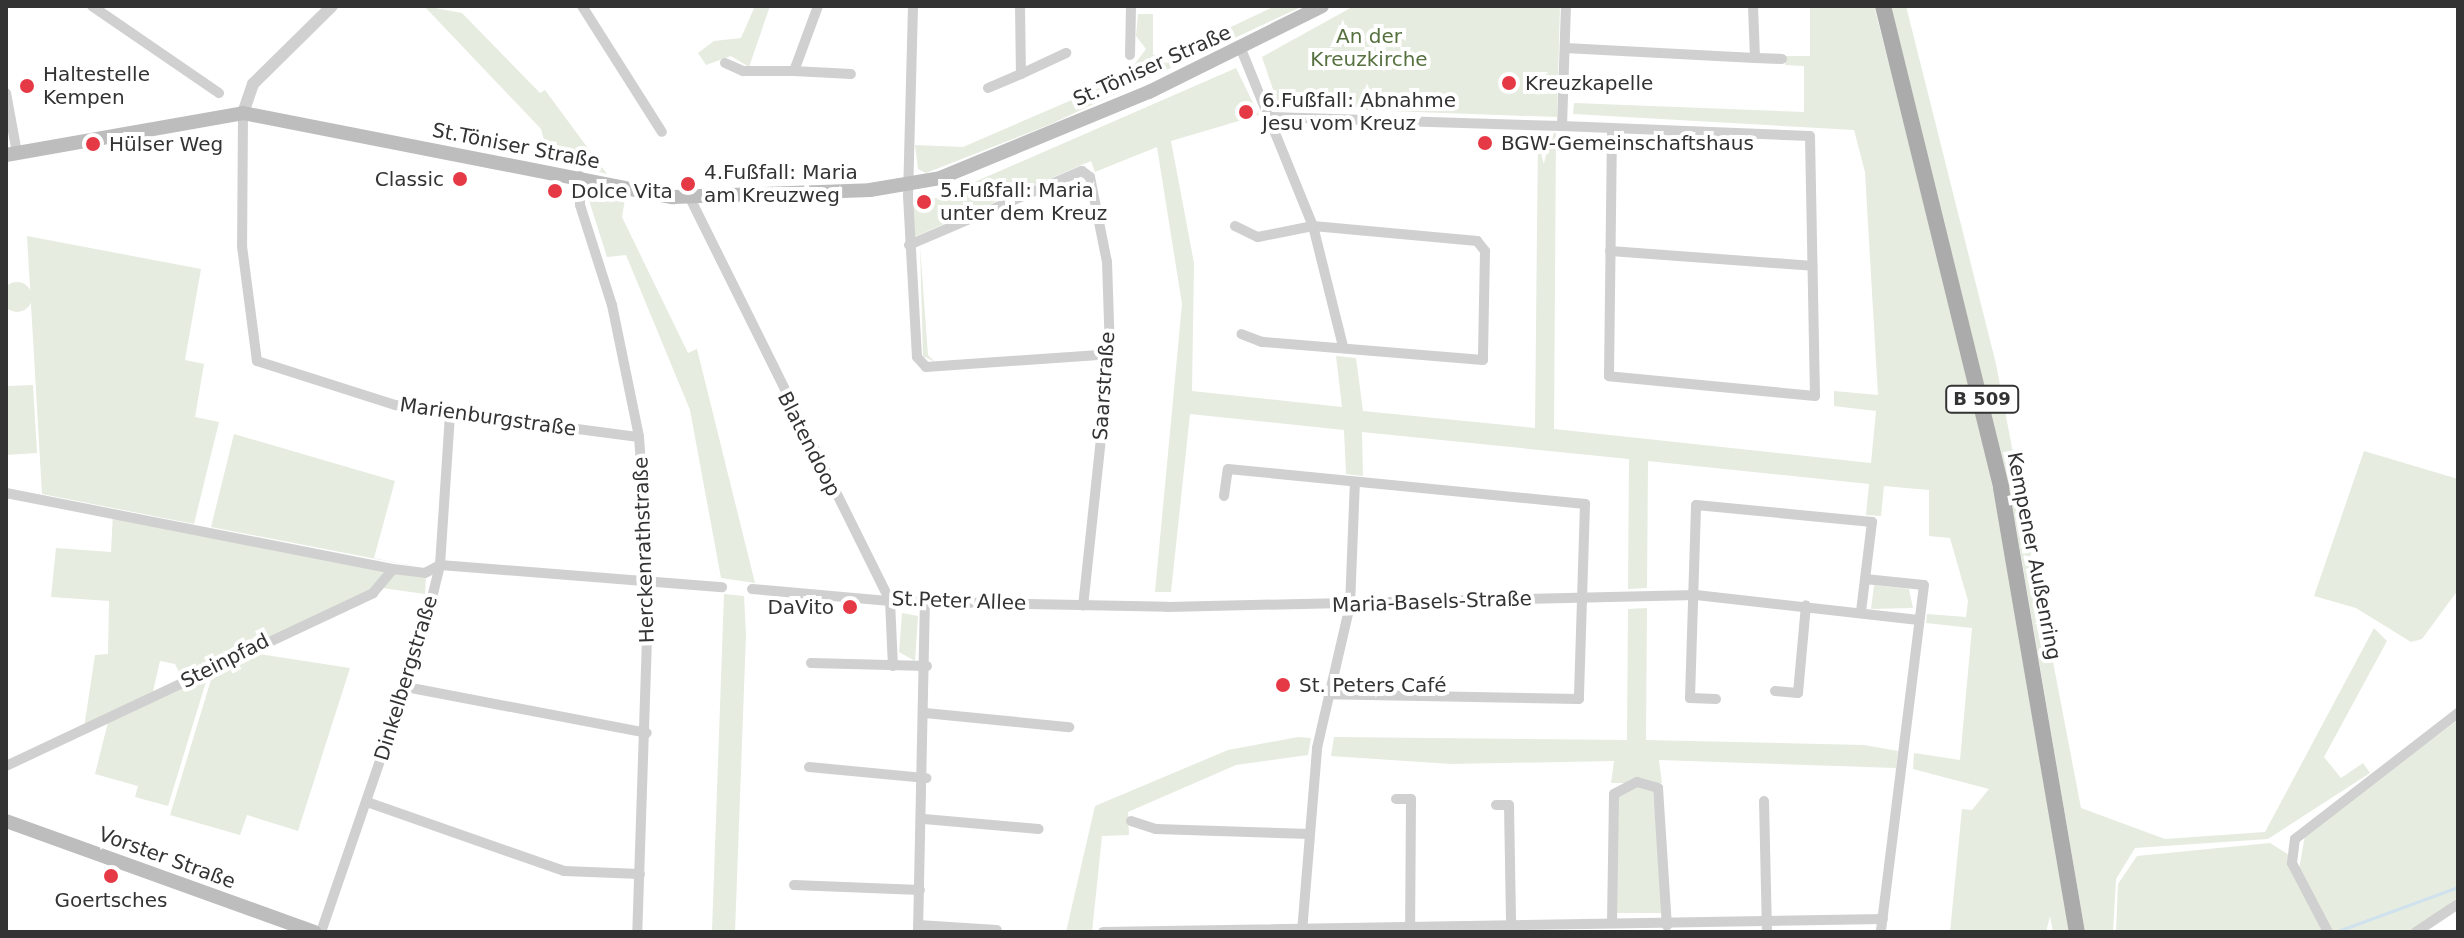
<!DOCTYPE html>
<meta charset="utf-8">
<style>
body{margin:0}
#map{position:relative;width:2464px;height:938px;overflow:hidden;background:#fff;font-family:"DejaVu Sans",sans-serif}
div>[style]{position:absolute}
[style*='--x']{left:calc(var(--x)*1px);top:calc(var(--y)*1px);width:calc(var(--w)*1px);rotate:calc(var(--a)*1deg)}
.green>*{inset:0;background:#e6ecdf}
.round{border-radius:50%}
.stream>*{height:3px;margin:-1.5px;padding:0 1.5px;transform-origin:1.5px;border-radius:1.5px;background:#cfe2ee}
.minor>*{height:10px;margin:-5px;padding:0 5px;transform-origin:5px;border-radius:5px;background:#d0d0d0}
.tertiary>*{height:12px;margin:-6px;padding:0 6px;transform-origin:6px;border-radius:6px;background:#d0d0d0}
.secondary>*{height:14px;margin:-7px;padding:0 7px;transform-origin:7px;border-radius:7px;background:#bdbdbd}
.primary>*{height:16px;margin:-8px;padding:0 8px;transform-origin:8px;border-radius:8px;background:#ababab}
.dots>*{width:22px;height:22px;translate:-50% -50%;box-sizing:border-box;border:4px solid #fff;border-radius:50%}
span{translate:-50% -50%;white-space:nowrap;text-align:center;line-height:1.15;-webkit-text-stroke:8px #fff;paint-order:stroke}
.shield-label span{padding:2px 6px;background:#fff;border:2px solid;border-radius:6px;-webkit-text-stroke-width:0}
.shield-label{font-size:18px;color:#333;font-weight:700}
.park-label{font-size:20px;color:#56703f}
.street-label{font-size:20px;color:#333}
.poi-label{font-size:20px;color:#333}
.left{translate:0 -50%;text-align:left}
.right{translate:-100% -50%;text-align:right}
.frame{position:absolute;inset:0;border:8px solid #333;pointer-events:none}
</style>
<div id="map">
<div class="green">
<i style="clip-path:polygon(424px 6px,462px 13px,540px 93px,545px 90px,607px 174px,549px 158px,541px 129px)"></i>
<i style="clip-path:polygon(755px 6px,770px 6px,749px 67px,731px 56px,706px 65px,698px 53px,714px 41px,741px 38px)"></i>
<i style="clip-path:polygon(1275px 6px,1303px 6px,1051px 124px,926px 173px,918px 169px,915px 145px,963px 147px,1125px 77px,1146px 49px,1136px 36px,1138px 14px,1153px 14px,1153px 55px,1176px 53px)"></i>
<i style="clip-path:polygon(1354px 6px,1560px 6px,1557px 117px,1279px 107px,1262px 57px)"></i>
<i style="clip-path:polygon(1810px 6px,1874px 6px,1976px 403px,2028px 659px,2069px 932px,2053px 932px,2050px 916px,2046px 932px,1950px 932px,1962px 809px,1972px 810px,1989px 789px,1913px 769px,1914px 753px,1960px 760px,1972px 628px,1926px 623px,1927px 614px,1966px 617px,1968px 601px,1950px 538px,1929px 536px,1929px 490px,1884px 486px,1881px 516px,1866px 515px,1869px 484px,1648px 461px,1647px 588px,1628px 589px,1629px 459px,1362px 432px,1363px 476px,1346px 474px,1344px 430px,1190px 414px,1171px 592px,1155px 592px,1182px 304px,1157px 147px,1095px 172px,1091px 161px,914px 237px,912px 201px,938px 198px,1236px 68px,1259px 115px,1171px 141px,1194px 263px,1192px 391px,1342px 407px,1336px 356px,1356px 358px,1363px 411px,1535px 428px,1538px 133px,1556px 133px,1554px 429px,1871px 463px,1876px 411px,1834px 406px,1834px 391px,1878px 395px,1865px 172px,1854px 130px,1573px 114px,1574px 103px,1804px 112px,1804px 66px,1785px 65px,1785px 56px,1810px 56px)"></i>
<i style="clip-path:polygon(1890px 6px,1906px 6px,1996px 364px,2081px 808px,2165px 839px,2265px 832px,2374px 628px,2387px 641px,2324px 757px,2341px 778px,2363px 763px,2370px 773px,2268px 839px,2135px 848px,2116px 879px,2113px 932px,2085px 932px,2016px 526px)"></i>
<i style="clip-path:polygon(586px 191px,625px 199px,622px 217px,688px 353px,697px 349px,755px 583px,721px 578px,690px 410px,626px 255px,607px 257px)"></i>
<i style="clip-path:polygon(27px 236px,201px 269px,185px 360px,204px 364px,195px 417px,219px 422px,194px 524px,42px 494px)"></i>
<i style="clip-path:polygon(920px 246px,928px 355px,935px 362px,923px 356px)"></i>
<i class="round" style="left:2px;top:282px;width:30px;height:30px"></i>
<i style="clip-path:polygon(33px 385px,37px 453px,6px 455px,6px 386px)"></i>
<i style="clip-path:polygon(234px 434px,395px 481px,374px 558px,428px 569px,211px 527px)"></i>
<i style="clip-path:polygon(2364px 451px,2458px 479px,2458px 590px,2422px 639px,2411px 642px,2356px 608px,2314px 596px)"></i>
<i style="clip-path:polygon(113px 513px,385px 571px,372px 591px,183px 680px,175px 664px,160px 661px,152px 696px,84px 728px,95px 655px,108px 654px,109px 601px,51px 597px,56px 548px,111px 552px)"></i>
<i style="clip-path:polygon(392px 573px,426px 577px,425px 594px,382px 588px)"></i>
<i style="clip-path:polygon(1874px 585px,1909px 589px,1913px 608px,1871px 609px)"></i>
<i style="clip-path:polygon(724px 594px,744px 596px,746px 634px,735px 932px,712px 932px)"></i>
<i style="clip-path:polygon(1647px 608px,1646px 740px,1864px 745px,1898px 751px,1896px 768px,1659px 760px,1662px 783px,1611px 783px,1614px 761px,1451px 764px,1331px 756px,1334px 737px,1627px 740px,1628px 609px)"></i>
<i style="clip-path:polygon(902px 613px,918px 616px,915px 661px,899px 652px)"></i>
<i style="clip-path:polygon(246px 652px,350px 668px,298px 831px,247px 815px,240px 835px,170px 815px,213px 673px)"></i>
<i style="clip-path:polygon(209px 672px,168px 806px,135px 797px,138px 786px,95px 774px,108px 722px)"></i>
<i style="clip-path:polygon(2458px 720px,2458px 897px,2413px 932px,2332px 932px,2299px 870px,2305px 835px)"></i>
<i style="clip-path:polygon(1298px 737px,1311px 738px,1308px 755px,1236px 765px,1128px 812px,1129px 835px,1102px 836px,1092px 932px,1066px 932px,1095px 806px,1228px 750px)"></i>
<i style="clip-path:polygon(1636px 786px,1653px 791px,1663px 913px,1614px 913px,1618px 797px)"></i>
<i style="clip-path:polygon(2270px 843px,2289px 855px,2323px 932px,2116px 932px,2118px 884px,2137px 856px)"></i>
</div>
<div class="stream">
<i style="--x:2335;--y:932;--w:131;--a:-20.1"></i>
</div>
<div class="minor">
<i style="--x:92;--y:6;--w:154;--a:34.4"></i>
<i style="--x:582;--y:6;--w:149;--a:57.6"></i>
<i style="--x:913;--y:6;--w:190;--a:91.5"></i>
<i style="--x:908;--y:196;--w:161;--a:86.8"></i>
<i style="--x:917;--y:357;--w:13;--a:48"></i>
<i style="--x:926;--y:367;--w:184;--a:-4"></i>
<i style="--x:1020;--y:6;--w:68;--a:89.2"></i>
<i style="--x:1021;--y:74;--w:50;--a:-25"></i>
<i style="--x:1565;--y:48;--w:190;--a:3"></i>
<i style="--x:1755;--y:58;--w:52;--a:-92.2"></i>
<i style="--x:1241;--y:49;--w:191;--a:67.9"></i>
<i style="--x:1313;--y:226;--w:124;--a:76"></i>
<i style="--x:1130;--y:55;--w:49;--a:-88.8"></i>
<i style="--x:1755;--y:58;--w:27;--a:2"></i>
<i style="--x:725;--y:63;--w:20;--a:24"></i>
<i style="--x:743;--y:71;--w:51;--a:0"></i>
<i style="--x:794;--y:71;--w:69;--a:-69.7"></i>
<i style="--x:794;--y:71;--w:57;--a:3"></i>
<i style="--x:988;--y:88;--w:36;--a:-23"></i>
<i style="--x:6;--y:93;--w:61;--a:79.6"></i>
<i style="--x:243;--y:113;--w:133;--a:90.4"></i>
<i style="--x:242;--y:246;--w:116;--a:82.6"></i>
<i style="--x:257;--y:361;--w:145;--a:17.7"></i>
<i style="--x:395;--y:405;--w:246;--a:7.5"></i>
<i style="--x:1272;--y:117;--w:290;--a:1.8"></i>
<i style="--x:1562;--y:126;--w:248;--a:2.3"></i>
<i style="--x:1810;--y:136;--w:260;--a:88.9"></i>
<i style="--x:1815;--y:396;--w:207;--a:-174.5"></i>
<i style="--x:1609;--y:376;--w:248;--a:-89.3"></i>
<i style="--x:1562;--y:126;--w:120;--a:-88.1"></i>
<i style="--x:580;--y:176;--w:29;--a:90"></i>
<i style="--x:580;--y:205;--w:105;--a:72.3"></i>
<i style="--x:612;--y:305;--w:135;--a:78.4"></i>
<i style="--x:639;--y:437;--w:141;--a:85.9"></i>
<i style="--x:649;--y:578;--w:354;--a:91.9"></i>
<i style="--x:690;--y:198;--w:450;--a:63.6"></i>
<i style="--x:890;--y:601;--w:65;--a:87.4"></i>
<i style="--x:1235;--y:226;--w:25;--a:26"></i>
<i style="--x:1258;--y:237;--w:56;--a:-11.3"></i>
<i style="--x:1313;--y:226;--w:165;--a:5.2"></i>
<i style="--x:1477;--y:241;--w:13;--a:51"></i>
<i style="--x:1485;--y:251;--w:109;--a:91.1"></i>
<i style="--x:1483;--y:360;--w:222;--a:-175.3"></i>
<i style="--x:1262;--y:342;--w:22;--a:-159"></i>
<i style="--x:909;--y:245;--w:188;--a:-23.2"></i>
<i style="--x:1082;--y:171;--w:10;--a:37"></i>
<i style="--x:1090;--y:177;--w:87;--a:78.7"></i>
<i style="--x:1107;--y:262;--w:92;--a:88.1"></i>
<i style="--x:1110;--y:354;--w:253;--a:96.1"></i>
<i style="--x:1610;--y:251;--w:203;--a:4.2"></i>
<i style="--x:6;--y:493;--w:394;--a:11.1"></i>
<i style="--x:1224;--y:496;--w:27;--a:-82"></i>
<i style="--x:1228;--y:469;--w:359;--a:5.6"></i>
<i style="--x:1585;--y:504;--w:195;--a:91.8"></i>
<i style="--x:1579;--y:699;--w:251;--a:-178.9"></i>
<i style="--x:1865;--y:579;--w:59;--a:5.8"></i>
<i style="--x:1924;--y:585;--w:350;--a:97.1"></i>
<i style="--x:752;--y:589;--w:139;--a:5"></i>
<i style="--x:890;--y:601;--w:277;--a:1.2"></i>
<i style="--x:1167;--y:607;--w:529;--a:-1.3"></i>
<i style="--x:1696;--y:595;--w:224;--a:6.4"></i>
<i style="--x:811;--y:663;--w:116;--a:1.5"></i>
<i style="--x:406;--y:687;--w:245;--a:10.8"></i>
<i style="--x:1775;--y:691;--w:23;--a:5"></i>
<i style="--x:1798;--y:693;--w:88;--a:-84.8"></i>
<i style="--x:1716;--y:699;--w:26;--a:-178"></i>
<i style="--x:1690;--y:698;--w:193;--a:-88.2"></i>
<i style="--x:1696;--y:505;--w:177;--a:5.5"></i>
<i style="--x:1872;--y:522;--w:91;--a:97"></i>
<i style="--x:925;--y:713;--w:145;--a:5.6"></i>
<i style="--x:6;--y:766;--w:406;--a:-25.2"></i>
<i style="--x:373;--y:593;--w:31;--a:-50"></i>
<i style="--x:393;--y:569;--w:32;--a:7"></i>
<i style="--x:425;--y:573;--w:17;--a:-28"></i>
<i style="--x:440;--y:565;--w:283;--a:4.5"></i>
<i style="--x:809;--y:767;--w:118;--a:5.4"></i>
<i style="--x:1396;--y:799;--w:15;--a:0"></i>
<i style="--x:1411;--y:799;--w:131;--a:90.4"></i>
<i style="--x:1764;--y:801;--w:131;--a:88.7"></i>
<i style="--x:367;--y:802;--w:209;--a:19.3"></i>
<i style="--x:564;--y:871;--w:76;--a:2.3"></i>
<i style="--x:1496;--y:805;--w:13;--a:0"></i>
<i style="--x:1509;--y:805;--w:119;--a:89"></i>
<i style="--x:924;--y:819;--w:115;--a:5"></i>
<i style="--x:1131;--y:821;--w:26;--a:18"></i>
<i style="--x:1156;--y:829;--w:154;--a:1.9"></i>
<i style="--x:794;--y:885;--w:126;--a:2.3"></i>
<i style="--x:1612;--y:923;--w:129;--a:-89.1"></i>
<i style="--x:1614;--y:794;--w:26;--a:-28"></i>
<i style="--x:1637;--y:782;--w:22;--a:16"></i>
<i style="--x:1658;--y:788;--w:138;--a:86.3"></i>
<i style="--x:918;--y:925;--w:79;--a:3.6"></i>
<i style="--x:321;--y:932;--w:311;--a:-71"></i>
<i style="--x:422;--y:638;--w:75;--a:-76.1"></i>
<i style="--x:440;--y:565;--w:149;--a:-86.2"></i>
<i style="--x:918;--y:932;--w:330;--a:-88.8"></i>
<i style="--x:1103;--y:932;--w:780;--a:-0.95"></i>
<i style="--x:1302;--y:932;--w:185;--a:-85.3"></i>
<i style="--x:1317;--y:748;--w:147;--a:-77"></i>
<i style="--x:1350;--y:605;--w:123;--a:-87.7"></i>
<i style="--x:2328;--y:932;--w:78;--a:-117.6"></i>
<i style="--x:2292;--y:863;--w:24;--a:-83"></i>
<i style="--x:2295;--y:839;--w:206;--a:-37.7"></i>
<i style="--x:2416;--y:932;--w:50;--a:-33.7"></i>
</div>
<div class="tertiary">
<i style="--x:243;--y:113;--w:31;--a:-71"></i>
<i style="--x:253;--y:84;--w:111;--a:-44.6"></i>
</div>
<div class="secondary">
<i style="--x:6;--y:155;--w:241;--a:-10"></i>
<i style="--x:243;--y:113;--w:438;--a:11.1"></i>
<i style="--x:673;--y:197;--w:197;--a:-2"></i>
<i style="--x:870;--y:190;--w:71;--a:-9.7"></i>
<i style="--x:940;--y:178;--w:226;--a:-22.4"></i>
<i style="--x:1149;--y:92;--w:193;--a:-26.4"></i>
<i style="--x:6;--y:821;--w:328;--a:19.8"></i>
</div>
<div class="primary">
<i style="--x:1883;--y:6;--w:496;--a:76.2"></i>
<i style="--x:2001;--y:488;--w:450;--a:80.3"></i>
</div>
<div class="dots">
<i style="left:1509px;top:83px;background:#e63946"></i>
<i style="left:27px;top:86px;background:#e63946"></i>
<i style="left:1246px;top:112px;background:#e63946"></i>
<i style="left:1485px;top:143px;background:#e63946"></i>
<i style="left:93px;top:144px;background:#e63946"></i>
<i style="left:460px;top:179px;background:#e63946"></i>
<i style="left:688px;top:184px;background:#e63946"></i>
<i style="left:555px;top:191px;background:#e63946"></i>
<i style="left:924px;top:202px;background:#e63946"></i>
<i style="left:850px;top:607px;background:#e63946"></i>
<i style="left:1283px;top:685px;background:#e63946"></i>
<i style="left:111px;top:876px;background:#e63946"></i>
</div>
<div class="shield-label">
<span style="left:1982px;top:399px">B 509</span>
</div>
<div class="park-label">
<span style="left:1369px;top:48px">An der<br>Kreuzkirche</span>
</div>
<div class="street-label">
<span style="left:1152px;top:66px;rotate:-24deg">St.Töniser Straße</span>
<span style="left:516px;top:146px;rotate:11deg">St.Töniser Straße</span>
<span style="left:1104px;top:386px;rotate:-86deg">Saarstraße</span>
<span style="left:488px;top:417px;rotate:8deg">Marienburgstraße</span>
<span style="left:809px;top:444px;rotate:63deg">Blatendoop</span>
<span style="left:644px;top:550px;rotate:-92deg">Herckenrathstraße</span>
<span style="left:2034px;top:556px;rotate:79deg">Kempener Außenring</span>
<span style="left:959px;top:601px;rotate:2deg">St.Peter Allee</span>
<span style="left:1432px;top:602px;rotate:-2deg">Maria-Basels-Straße</span>
<span style="left:225px;top:661px;rotate:-27deg">Steinpfad</span>
<span style="left:406px;top:678px;rotate:-73deg">Dinkelbergstraße</span>
<span style="left:167px;top:858px;rotate:20deg">Vorster Straße</span>
</div>
<div class="poi-label">
<span class="left" style="left:43px;top:86px">Haltestelle<br>Kempen</span>
<span class="left" style="left:1525px;top:83px">Kreuzkapelle</span>
<span class="left" style="left:1262px;top:112px">6.Fußfall: Abnahme<br>Jesu vom Kreuz</span>
<span class="left" style="left:1501px;top:143px">BGW-Gemeinschaftshaus</span>
<span class="left" style="left:109px;top:144px">Hülser Weg</span>
<span class="left" style="left:704px;top:184px">4.Fußfall: Maria<br>am Kreuzweg</span>
<span class="right" style="left:444px;top:179px">Classic</span>
<span class="left" style="left:940px;top:202px">5.Fußfall: Maria<br>unter dem Kreuz</span>
<span class="left" style="left:571px;top:191px">Dolce Vita</span>
<span class="right" style="left:834px;top:607px">DaVito</span>
<span class="left" style="left:1299px;top:685px">St. Peters Café</span>
<span style="left:111px;top:900px">Goertsches</span>
</div>
<div class="frame"></div>
</div>
